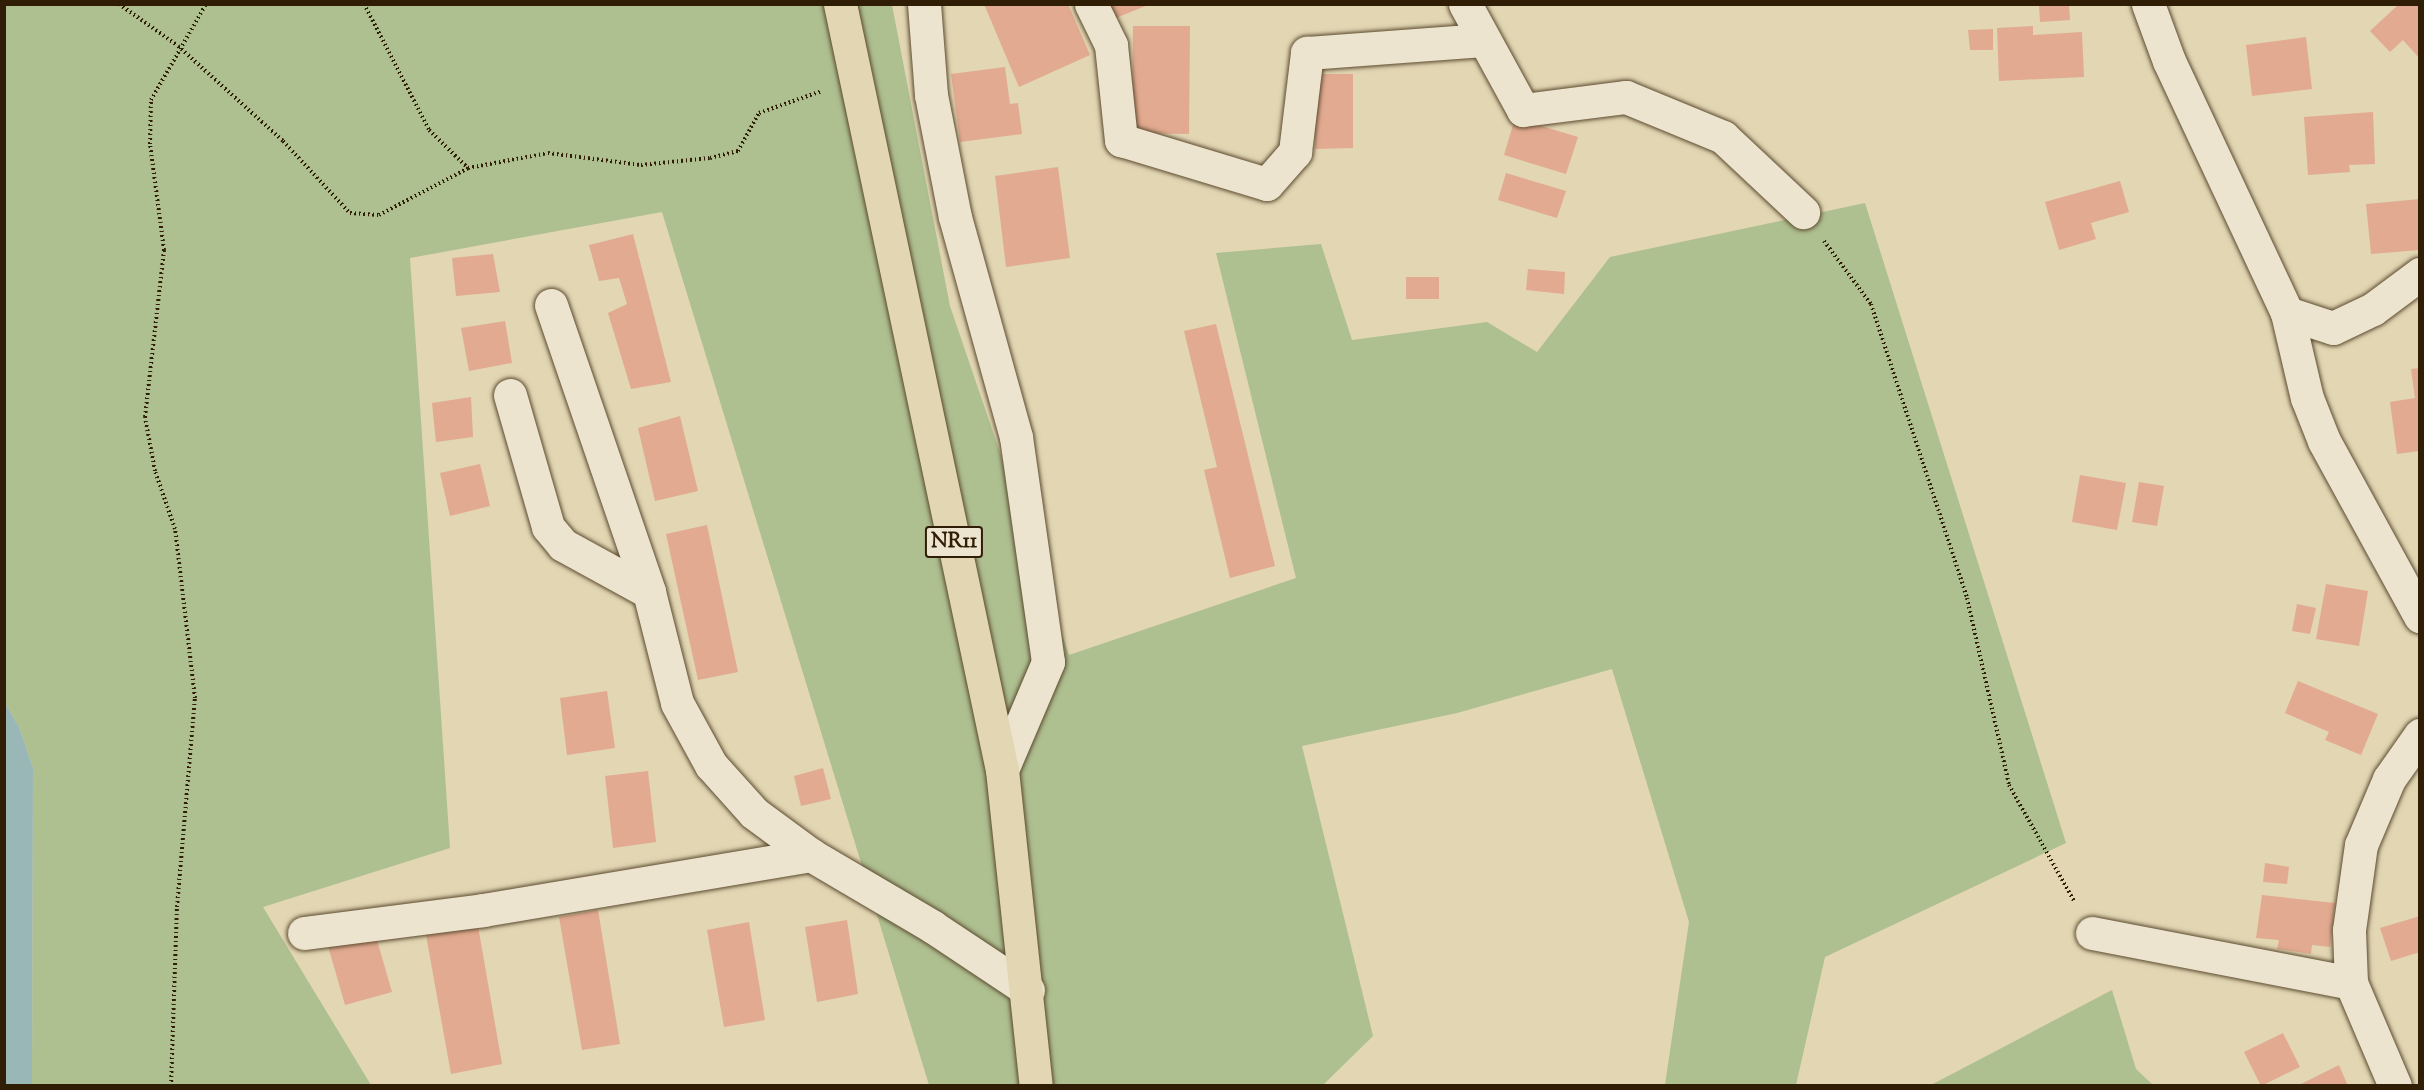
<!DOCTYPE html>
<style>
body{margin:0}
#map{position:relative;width:2424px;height:1090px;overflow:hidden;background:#e2d6b3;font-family:"Sorts Mill Goudy",serif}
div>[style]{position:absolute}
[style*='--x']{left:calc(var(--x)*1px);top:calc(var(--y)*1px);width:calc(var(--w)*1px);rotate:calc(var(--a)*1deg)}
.green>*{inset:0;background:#aebf90}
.water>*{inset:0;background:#99b7b7}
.building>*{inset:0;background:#e2aa90}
.path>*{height:4px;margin-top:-2px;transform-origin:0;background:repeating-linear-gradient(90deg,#301d05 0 1.5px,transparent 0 4.5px)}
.roads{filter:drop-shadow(0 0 2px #5c4b30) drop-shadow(0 0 2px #5c4b30)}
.minor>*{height:33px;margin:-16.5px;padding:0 16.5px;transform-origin:16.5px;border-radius:16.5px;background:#ece4ce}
.highway>*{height:33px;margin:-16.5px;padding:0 16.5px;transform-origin:16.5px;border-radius:16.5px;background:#e2d6b3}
span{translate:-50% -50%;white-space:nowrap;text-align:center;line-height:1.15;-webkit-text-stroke:6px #ece4ce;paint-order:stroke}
.shield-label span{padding:2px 4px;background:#ece4ce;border:2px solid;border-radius:4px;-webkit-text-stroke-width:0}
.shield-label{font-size:21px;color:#301d05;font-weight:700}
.frame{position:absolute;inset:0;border:6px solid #301d05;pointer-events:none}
</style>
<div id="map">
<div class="green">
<i style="clip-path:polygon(4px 5px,892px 5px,950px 306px,1069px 655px,1296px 578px,1216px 253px,1321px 244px,1352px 340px,1487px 322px,1537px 352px,1610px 257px,1865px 203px,2066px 843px,1825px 957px,1796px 1085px,1665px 1085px,1689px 922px,1612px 669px,1457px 713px,1302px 746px,1373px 1036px,1323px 1085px,929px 1085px,662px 212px,410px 258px,450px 848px,263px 907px,371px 1085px,32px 1085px,33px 768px,19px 727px,4px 701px)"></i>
<i style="clip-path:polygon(2112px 990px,2136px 1069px,2153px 1085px,1931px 1085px)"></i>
</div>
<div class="water">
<i style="clip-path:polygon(4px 701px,19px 727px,33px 768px,32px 1085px,5px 1085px)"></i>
</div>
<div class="building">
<i style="clip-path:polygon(984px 4px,1068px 4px,1090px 55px,1019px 87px)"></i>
<i style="clip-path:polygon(1099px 4px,1148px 4px,1148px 5px,1106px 22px)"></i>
<i style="clip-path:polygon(2039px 4px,2069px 4px,2070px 20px,2040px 22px)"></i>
<i style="clip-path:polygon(2398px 5px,2420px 5px,2420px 59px,2403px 40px,2390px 52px,2370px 31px)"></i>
<i style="clip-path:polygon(1133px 26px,1190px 26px,1189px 134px,1132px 133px)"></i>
<i style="clip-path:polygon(2033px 26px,2033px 35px,2082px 32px,2084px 77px,1999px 81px,1997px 28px)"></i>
<i style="clip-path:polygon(1993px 29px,1993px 50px,1970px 50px,1968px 30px)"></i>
<i style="clip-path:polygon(2306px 37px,2312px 89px,2252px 96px,2246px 45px)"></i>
<i style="clip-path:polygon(1005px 67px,1010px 104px,1018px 103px,1022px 134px,960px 142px,951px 74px)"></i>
<i style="clip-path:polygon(1314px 74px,1353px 74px,1353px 148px,1315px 149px)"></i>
<i style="clip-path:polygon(2373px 112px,2375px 164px,2349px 165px,2350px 172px,2308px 175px,2304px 117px)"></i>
<i style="clip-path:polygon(1515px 118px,1578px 137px,1566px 174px,1504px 155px)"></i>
<i style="clip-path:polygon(1058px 167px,1070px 258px,1006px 267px,995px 176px)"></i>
<i style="clip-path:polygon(1506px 173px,1566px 191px,1557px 218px,1498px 200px)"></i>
<i style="clip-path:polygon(2120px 181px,2129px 212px,2091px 223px,2096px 239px,2059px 250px,2045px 202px)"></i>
<i style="clip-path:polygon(2420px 199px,2420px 250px,2371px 254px,2366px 204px)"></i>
<i style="clip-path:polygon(633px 234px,671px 382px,631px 389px,608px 313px,627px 304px,619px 278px,599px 281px,589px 245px)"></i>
<i style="clip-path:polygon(493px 254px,500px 292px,456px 296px,452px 258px)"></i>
<i style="clip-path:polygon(1528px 269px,1565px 272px,1564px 294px,1526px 290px)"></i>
<i style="clip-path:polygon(1406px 277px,1439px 277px,1439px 299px,1406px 299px)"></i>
<i style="clip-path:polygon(505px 321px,512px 363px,469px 371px,461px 328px)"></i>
<i style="clip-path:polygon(1216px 324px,1275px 566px,1230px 578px,1204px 470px,1217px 467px,1184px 331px)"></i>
<i style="clip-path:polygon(2420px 368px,2420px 451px,2397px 454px,2390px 402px,2415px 398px,2411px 369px)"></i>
<i style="clip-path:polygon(471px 397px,473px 437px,436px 442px,432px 403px)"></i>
<i style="clip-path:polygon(680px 416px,698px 491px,655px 501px,638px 428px)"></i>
<i style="clip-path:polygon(480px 464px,490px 506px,450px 516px,440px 473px)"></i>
<i style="clip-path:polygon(2080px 475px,2126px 483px,2117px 530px,2072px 522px)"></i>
<i style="clip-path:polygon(2139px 482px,2164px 486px,2157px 526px,2132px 522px)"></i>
<i style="clip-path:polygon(707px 525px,738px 672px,698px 680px,666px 534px)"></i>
<i style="clip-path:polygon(2326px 584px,2368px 591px,2359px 646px,2316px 639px)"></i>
<i style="clip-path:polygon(2297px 604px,2316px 608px,2310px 634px,2292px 631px)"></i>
<i style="clip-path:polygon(2298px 681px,2378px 714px,2361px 755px,2325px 740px,2329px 732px,2285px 713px)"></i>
<i style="clip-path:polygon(607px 691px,615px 748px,567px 755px,560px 698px)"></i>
<i style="clip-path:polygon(823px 768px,831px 799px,801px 806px,794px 776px)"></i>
<i style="clip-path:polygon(648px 771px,656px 842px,613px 848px,605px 776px)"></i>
<i style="clip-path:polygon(2265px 863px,2289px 867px,2287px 884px,2263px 882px)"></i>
<i style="clip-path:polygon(2262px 895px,2335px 903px,2330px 947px,2312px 945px,2311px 954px,2277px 949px,2279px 940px,2256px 938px)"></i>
<i style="clip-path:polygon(598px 910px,620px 1044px,582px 1050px,559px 917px)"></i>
<i style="clip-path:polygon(2420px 916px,2420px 952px,2391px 961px,2380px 928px)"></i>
<i style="clip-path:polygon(847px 920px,858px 994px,817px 1002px,805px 927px)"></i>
<i style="clip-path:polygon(749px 922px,765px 1020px,724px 1027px,707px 930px)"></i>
<i style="clip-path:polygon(478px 926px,502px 1064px,451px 1074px,426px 935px)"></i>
<i style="clip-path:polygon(375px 933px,392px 992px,345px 1005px,328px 946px)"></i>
<i style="clip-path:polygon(2283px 1033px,2300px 1067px,2261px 1086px,2244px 1052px)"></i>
<i style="clip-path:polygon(2339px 1065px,2348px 1086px,2297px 1086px)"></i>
</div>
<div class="path">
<i style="--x:119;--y:4;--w:72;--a:35.4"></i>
<i style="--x:178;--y:46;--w:142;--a:42.1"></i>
<i style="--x:283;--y:141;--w:98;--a:47.1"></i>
<i style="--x:350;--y:213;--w:29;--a:4"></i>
<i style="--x:379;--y:215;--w:101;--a:-27.8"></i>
<i style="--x:364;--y:4;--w:142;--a:62.7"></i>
<i style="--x:429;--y:130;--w:54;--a:44.3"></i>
<i style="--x:468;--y:168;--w:81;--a:-10.6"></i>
<i style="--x:548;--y:153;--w:94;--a:7.4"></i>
<i style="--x:641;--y:165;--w:69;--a:-5.8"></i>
<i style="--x:710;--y:158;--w:29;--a:-14"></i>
<i style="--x:738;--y:151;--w:43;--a:-61.1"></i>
<i style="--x:759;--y:113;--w:67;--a:-19.2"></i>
<i style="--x:1824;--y:241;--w:79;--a:53.3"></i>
<i style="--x:1871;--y:304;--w:309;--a:71.9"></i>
<i style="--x:1967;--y:598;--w:192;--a:77.3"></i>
<i style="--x:2009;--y:785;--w:133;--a:60.7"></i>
<i style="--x:171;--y:1086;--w:179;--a:-88.1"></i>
<i style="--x:177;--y:907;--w:210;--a:-85.1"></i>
<i style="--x:195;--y:698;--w:170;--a:-96.7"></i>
<i style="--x:175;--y:529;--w:61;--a:-109"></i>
<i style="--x:155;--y:471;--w:55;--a:-100.5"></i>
<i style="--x:145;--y:417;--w:168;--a:-83.5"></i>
<i style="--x:164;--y:250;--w:107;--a:-97.5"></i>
<i style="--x:150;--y:144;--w:44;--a:-88.7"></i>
<i style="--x:151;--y:100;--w:111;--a:-60.2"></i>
</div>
<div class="roads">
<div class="minor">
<i style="--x:924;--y:4;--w:91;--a:85.6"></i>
<i style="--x:931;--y:95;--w:124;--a:78.9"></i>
<i style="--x:955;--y:217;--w:228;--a:74.5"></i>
<i style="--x:1016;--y:437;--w:227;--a:81.9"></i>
<i style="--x:1048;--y:662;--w:117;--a:113.1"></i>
<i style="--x:1091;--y:4;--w:46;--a:64"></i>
<i style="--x:1111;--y:45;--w:96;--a:84"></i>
<i style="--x:1121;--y:140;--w:152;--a:16.8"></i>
<i style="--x:1267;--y:184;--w:43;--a:-48.8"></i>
<i style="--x:1295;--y:152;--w:100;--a:-83.1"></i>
<i style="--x:1307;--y:53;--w:177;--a:-4.2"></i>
<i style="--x:1465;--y:4;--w:121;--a:61.3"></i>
<i style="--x:1523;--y:110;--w:104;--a:-7.2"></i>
<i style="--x:1626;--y:97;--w:105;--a:22.4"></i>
<i style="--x:1723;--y:137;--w:110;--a:43.2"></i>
<i style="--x:2148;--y:4;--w:61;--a:69.8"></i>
<i style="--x:2169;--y:61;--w:278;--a:64.9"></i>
<i style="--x:2287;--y:313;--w:48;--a:18.1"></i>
<i style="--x:2333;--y:328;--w:44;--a:-25.4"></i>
<i style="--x:2373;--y:309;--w:59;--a:-36.7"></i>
<i style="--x:551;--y:305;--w:303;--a:71.1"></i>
<i style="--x:649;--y:592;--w:114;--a:75.8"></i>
<i style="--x:677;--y:703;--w:71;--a:61.3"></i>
<i style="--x:711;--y:765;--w:64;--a:48.1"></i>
<i style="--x:754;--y:813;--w:71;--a:36.4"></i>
<i style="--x:811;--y:855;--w:142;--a:30.5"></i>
<i style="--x:933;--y:927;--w:114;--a:33.6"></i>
<i style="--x:2287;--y:313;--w:87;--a:76.8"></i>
<i style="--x:2307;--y:398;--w:46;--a:68.4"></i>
<i style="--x:2324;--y:441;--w:200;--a:61.3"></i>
<i style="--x:510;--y:395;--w:137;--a:73.9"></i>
<i style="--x:548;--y:527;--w:23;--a:50"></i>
<i style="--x:563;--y:545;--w:98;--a:28.7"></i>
<i style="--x:304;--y:933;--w:180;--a:-7.3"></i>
<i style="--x:483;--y:910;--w:333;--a:-9.5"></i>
<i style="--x:2092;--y:933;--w:264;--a:10.9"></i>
<i style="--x:2395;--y:1086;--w:112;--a:-113.1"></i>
<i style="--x:2351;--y:983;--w:53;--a:-92.2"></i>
<i style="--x:2349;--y:930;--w:86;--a:-82"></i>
<i style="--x:2361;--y:845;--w:72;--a:-67"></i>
<i style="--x:2389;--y:779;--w:54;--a:-54.8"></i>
</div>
<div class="highway">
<i style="--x:840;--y:4;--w:783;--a:78.06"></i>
<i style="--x:1002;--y:770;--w:318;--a:83.9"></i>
</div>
</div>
<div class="shield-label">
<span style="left:954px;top:542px">NR11</span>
</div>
<div class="frame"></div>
</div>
